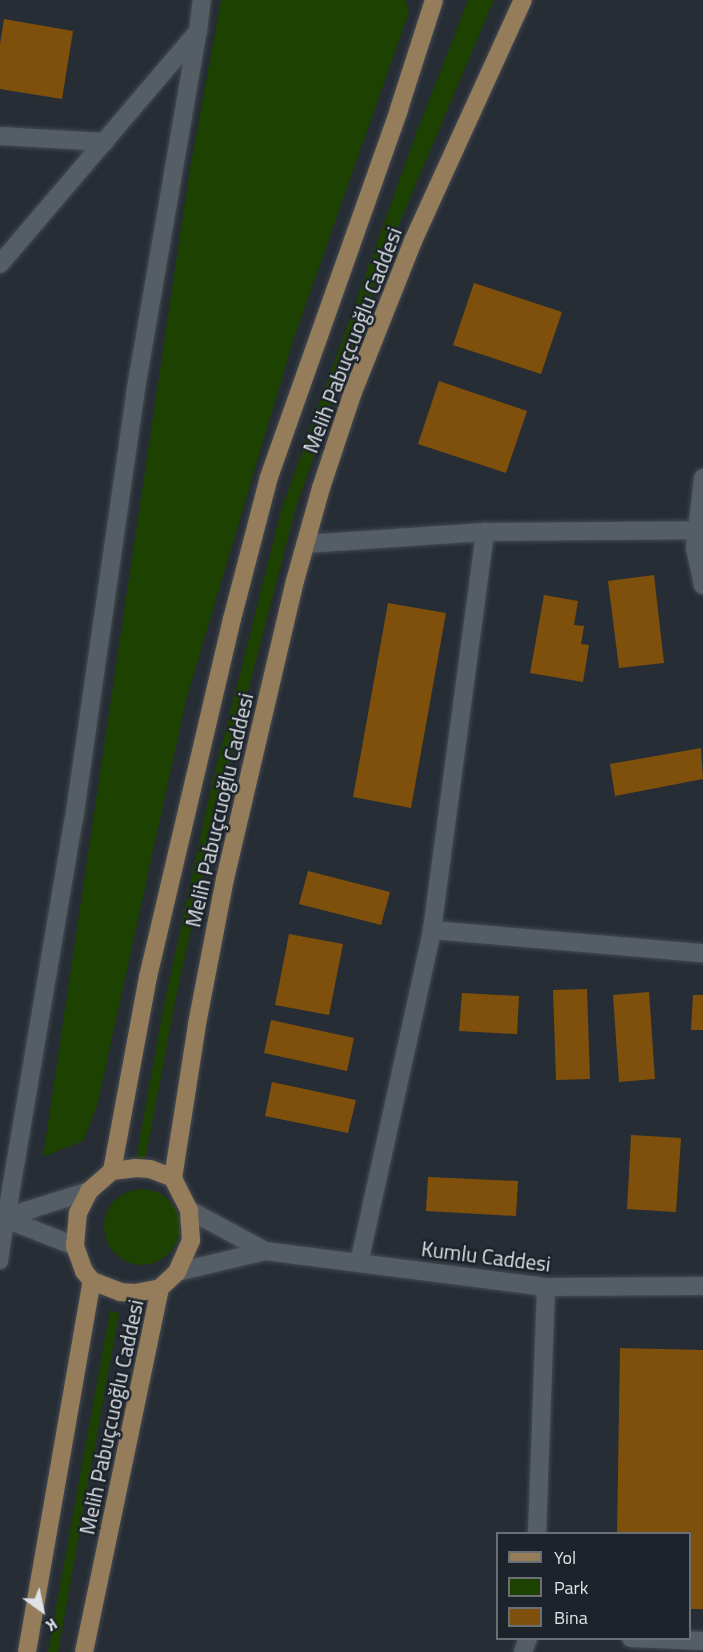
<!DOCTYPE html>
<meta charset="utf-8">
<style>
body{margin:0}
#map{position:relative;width:703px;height:1652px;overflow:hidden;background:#262d35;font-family:"Titillium Web",sans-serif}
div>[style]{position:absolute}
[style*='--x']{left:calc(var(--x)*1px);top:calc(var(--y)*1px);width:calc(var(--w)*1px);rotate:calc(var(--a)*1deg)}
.green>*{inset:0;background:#1d4101}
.round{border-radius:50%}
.building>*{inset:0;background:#7f500c}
.roads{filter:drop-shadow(0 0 2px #454a51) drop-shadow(0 0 2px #454a51)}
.lane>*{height:15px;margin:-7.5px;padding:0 7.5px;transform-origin:7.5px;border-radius:7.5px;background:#555d65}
.street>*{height:18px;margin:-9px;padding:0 9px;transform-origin:9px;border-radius:9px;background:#555d65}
.secondary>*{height:18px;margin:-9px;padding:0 9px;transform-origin:9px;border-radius:9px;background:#555d65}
.primary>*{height:18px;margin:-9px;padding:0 9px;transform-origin:9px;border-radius:9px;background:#957d5b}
span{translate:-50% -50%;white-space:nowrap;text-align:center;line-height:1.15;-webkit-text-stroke:5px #1d232b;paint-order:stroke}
.street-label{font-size:21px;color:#dde2e6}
.legend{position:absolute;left:496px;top:1532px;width:195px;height:108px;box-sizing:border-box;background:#1d232b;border:2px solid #6a6f76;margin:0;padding:8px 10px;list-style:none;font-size:18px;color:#dde2e6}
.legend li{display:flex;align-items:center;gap:12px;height:30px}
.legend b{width:30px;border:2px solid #6a6f76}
.north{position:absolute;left:12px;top:1580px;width:60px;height:60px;-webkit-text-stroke:4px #1d232b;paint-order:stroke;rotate:147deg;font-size:16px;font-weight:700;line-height:24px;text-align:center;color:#dde2e6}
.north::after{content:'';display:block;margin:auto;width:21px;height:27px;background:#dde2e6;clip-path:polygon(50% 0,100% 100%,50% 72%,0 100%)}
</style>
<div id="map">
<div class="green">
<i style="clip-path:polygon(221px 0,406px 0,409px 12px,293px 341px,187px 697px,97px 1106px,83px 1141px,43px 1157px,190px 168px)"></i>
<i style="clip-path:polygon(468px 0,494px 0,385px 257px,296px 507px,223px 787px,176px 997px,145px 1161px,136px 1159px,164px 1005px,211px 788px,281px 511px,417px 131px)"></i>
<i class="round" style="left:104px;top:1189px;width:76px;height:76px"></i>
<i style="clip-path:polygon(110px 1311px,119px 1313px,58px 1652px,48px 1652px)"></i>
</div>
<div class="building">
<i style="clip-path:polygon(4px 19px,73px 31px,62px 99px,0 89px,0 44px)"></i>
<i style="clip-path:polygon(474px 283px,562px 312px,541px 374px,453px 345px)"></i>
<i style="clip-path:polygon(439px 381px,527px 411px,506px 473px,418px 444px)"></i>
<i style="clip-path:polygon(654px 575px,664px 663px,619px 668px,608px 581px)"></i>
<i style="clip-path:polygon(544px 595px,578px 601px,574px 625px,584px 626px,581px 644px,589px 645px,583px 682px,530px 673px)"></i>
<i style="clip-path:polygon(388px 603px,446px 613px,411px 808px,353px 797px)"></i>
<i style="clip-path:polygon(701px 748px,703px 779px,615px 796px,610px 764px)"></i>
<i style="clip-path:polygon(308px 871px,390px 892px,381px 925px,299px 904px)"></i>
<i style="clip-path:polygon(289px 934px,343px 944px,329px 1015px,275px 1005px)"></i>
<i style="clip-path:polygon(587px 989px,590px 1079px,556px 1080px,553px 990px)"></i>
<i style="clip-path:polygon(649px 992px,655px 1079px,619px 1082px,613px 995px)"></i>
<i style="clip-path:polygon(462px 993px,519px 996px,517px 1034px,459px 1031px)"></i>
<i style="clip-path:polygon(693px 995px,703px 995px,703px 1030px,691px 1030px)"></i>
<i style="clip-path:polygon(271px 1020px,354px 1038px,347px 1071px,264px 1053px)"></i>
<i style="clip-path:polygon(272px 1082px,356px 1100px,348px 1133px,265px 1116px)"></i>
<i style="clip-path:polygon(631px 1135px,681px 1138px,676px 1212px,627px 1209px)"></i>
<i style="clip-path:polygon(428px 1177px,518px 1181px,516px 1216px,426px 1211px)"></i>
<i style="clip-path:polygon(620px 1348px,703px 1350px,703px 1609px,690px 1609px,690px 1534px,617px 1534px)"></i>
</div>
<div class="roads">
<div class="lane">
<i style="--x:0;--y:1261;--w:42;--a:-81.9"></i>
</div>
<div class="street">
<i style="--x:0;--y:136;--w:105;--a:3.3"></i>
<i style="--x:0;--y:264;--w:306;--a:-49.6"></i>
<i style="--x:198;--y:31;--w:31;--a:-83"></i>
<i style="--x:703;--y:478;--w:70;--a:96.5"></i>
<i style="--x:695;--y:548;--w:38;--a:78"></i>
<i style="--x:305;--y:544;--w:180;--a:-3.8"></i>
<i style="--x:485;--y:532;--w:212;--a:-0.5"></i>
<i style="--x:432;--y:930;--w:272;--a:4.9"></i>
<i style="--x:6;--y:1219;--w:406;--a:-80.4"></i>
<i style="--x:74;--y:819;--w:429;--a:-81.8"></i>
<i style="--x:135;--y:394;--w:368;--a:-80.2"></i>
<i style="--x:359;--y:1263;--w:341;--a:-77.6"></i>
<i style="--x:432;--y:930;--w:402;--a:-82.4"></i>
<i style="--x:537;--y:1534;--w:247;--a:-87.9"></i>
<i style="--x:631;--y:1638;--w:72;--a:2.4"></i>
<i style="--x:523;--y:1652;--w:15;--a:-70"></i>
</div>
<div class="secondary">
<i style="--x:189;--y:1210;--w:86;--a:28.3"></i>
<i style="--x:0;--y:1219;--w:93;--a:-17.5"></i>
<i style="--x:6;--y:1219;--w:74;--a:21.4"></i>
<i style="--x:177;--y:1272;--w:90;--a:-13.4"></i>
<i style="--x:265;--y:1251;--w:283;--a:7.3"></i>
<i style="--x:546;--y:1287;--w:157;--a:-0.4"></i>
</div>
<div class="primary">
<i style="--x:112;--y:1171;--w:23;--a:-7"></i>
<i style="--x:135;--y:1168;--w:15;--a:4"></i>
<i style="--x:150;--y:1169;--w:25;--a:21"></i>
<i style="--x:92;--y:1281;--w:30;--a:21"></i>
<i style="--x:120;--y:1292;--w:15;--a:4"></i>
<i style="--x:135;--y:1293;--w:25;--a:-11"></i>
<i style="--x:27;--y:1652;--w:377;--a:-80.1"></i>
<i style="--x:92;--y:1281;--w:13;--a:-129"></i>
<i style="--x:84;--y:1271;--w:27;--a:-110"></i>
<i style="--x:75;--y:1246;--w:33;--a:-85"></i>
<i style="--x:78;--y:1213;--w:25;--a:-63"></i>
<i style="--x:89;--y:1191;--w:30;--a:-41"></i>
<i style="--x:112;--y:1171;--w:197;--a:-79.5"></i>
<i style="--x:148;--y:977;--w:368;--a:-76.8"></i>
<i style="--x:232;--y:619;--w:147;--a:-75.4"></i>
<i style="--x:269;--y:477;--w:390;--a:-70.5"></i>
<i style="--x:399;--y:109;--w:114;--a:-72.2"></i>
<i style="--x:84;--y:1652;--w:372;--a:-78.2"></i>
<i style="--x:160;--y:1288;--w:23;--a:-43"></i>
<i style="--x:177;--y:1272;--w:35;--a:-66"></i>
<i style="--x:191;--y:1240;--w:30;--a:-94"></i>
<i style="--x:189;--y:1210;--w:36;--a:-117"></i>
<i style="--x:173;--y:1178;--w:156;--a:-81.1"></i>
<i style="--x:197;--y:1024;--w:148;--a:-79.1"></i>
<i style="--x:225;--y:879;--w:306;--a:-76.8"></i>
<i style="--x:295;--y:581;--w:97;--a:-74.4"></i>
<i style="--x:321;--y:488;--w:101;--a:-71.6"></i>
<i style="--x:353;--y:392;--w:162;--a:-68.3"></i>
<i style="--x:413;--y:241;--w:265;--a:-65.5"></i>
</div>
</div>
<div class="street-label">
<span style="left:352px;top:340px;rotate:-69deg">Melih Pabuçcuoğlu Caddesi</span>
<span style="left:219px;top:810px;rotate:-77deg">Melih Pabuçcuoğlu Caddesi</span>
<span style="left:486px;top:1256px;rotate:7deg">Kumlu Caddesi</span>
<span style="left:111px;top:1417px;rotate:-78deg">Melih Pabuçcuoğlu Caddesi</span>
</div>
<ul class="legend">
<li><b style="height:8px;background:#957d5b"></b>Yol</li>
<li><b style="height:16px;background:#1d4101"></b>Park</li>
<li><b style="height:16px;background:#7f500c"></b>Bina</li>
</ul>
<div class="north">K</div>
</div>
